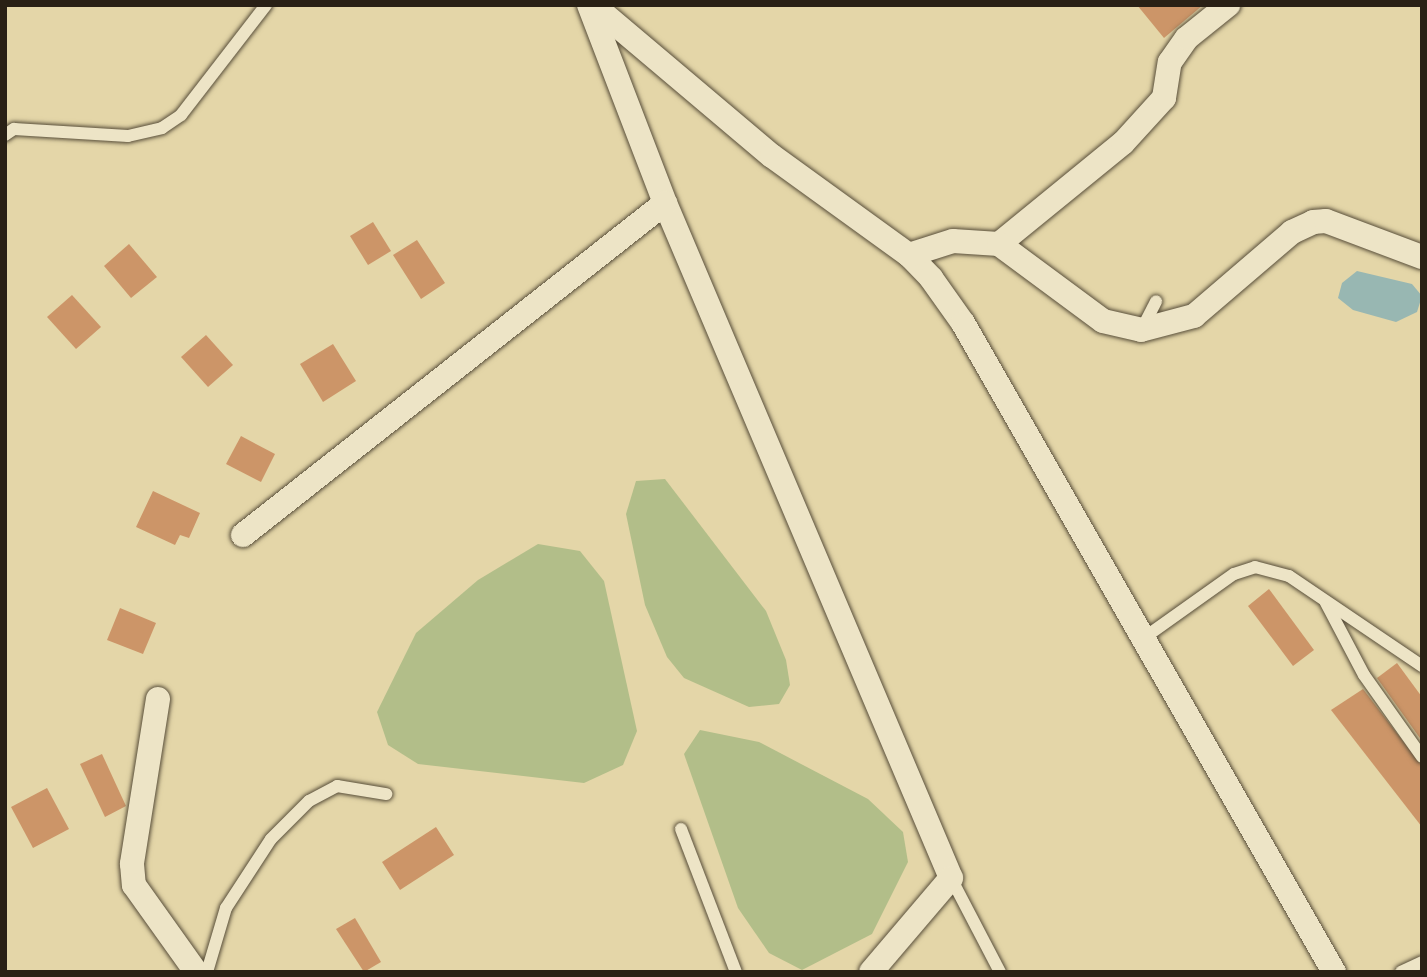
<!DOCTYPE html>
<style>
body{margin:0}
#map{position:relative;width:1427px;height:977px;overflow:hidden;background:#e4d6a8;font-family:Alegreya,serif}
div>[style]{position:absolute}
[style*='--x']{left:calc(var(--x)*1px);top:calc(var(--y)*1px);width:calc(var(--w)*1px);rotate:calc(var(--a)*1deg)}
.green>*{inset:0;background:#b2be89}
.water>*{inset:0;background:#98b7b2}
.building>*{inset:0;background:#cc9568}
.roads{filter:drop-shadow(0 0 2px #584e3a) drop-shadow(0 0 2px #584e3a)}
.lane>*{height:12px;margin:-6px;padding:0 6px;transform-origin:6px;border-radius:6px;background:#ede4c6}
.street>*{height:24px;margin:-12px;padding:0 12px;transform-origin:12px;border-radius:12px;background:#ede4c6}
span{translate:-50% -50%;white-space:nowrap;text-align:center;line-height:1.15;-webkit-text-stroke:7px #ede4c6;paint-order:stroke}
.frame{position:absolute;inset:0;border:7px solid #292015;pointer-events:none}
</style>
<div id="map">
<div class="green">
<i style="clip-path:polygon(665px 479px,766px 611px,786px 660px,790px 685px,779px 704px,749px 707px,684px 678px,667px 657px,645px 605px,626px 514px,636px 481px)"></i>
<i style="clip-path:polygon(538px 544px,580px 551px,604px 581px,637px 731px,623px 765px,584px 783px,418px 764px,388px 745px,377px 712px,416px 633px,478px 580px)"></i>
<i style="clip-path:polygon(700px 730px,759px 742px,868px 799px,903px 832px,908px 862px,872px 934px,802px 970px,769px 953px,738px 908px,684px 754px)"></i>
</div>
<div class="water">
<i style="clip-path:polygon(1357px 271px,1412px 284px,1422px 296px,1417px 312px,1396px 322px,1353px 310px,1338px 298px,1342px 283px)"></i>
</div>
<div class="building">
<i style="clip-path:polygon(1137px 5px,1203px 5px,1164px 38px)"></i>
<i style="clip-path:polygon(373px 222px,391px 251px,368px 265px,350px 236px)"></i>
<i style="clip-path:polygon(417px 240px,445px 283px,421px 299px,393px 255px)"></i>
<i style="clip-path:polygon(129px 244px,157px 277px,131px 298px,104px 266px)"></i>
<i style="clip-path:polygon(72px 295px,101px 327px,76px 349px,47px 317px)"></i>
<i style="clip-path:polygon(206px 335px,233px 365px,208px 387px,181px 357px)"></i>
<i style="clip-path:polygon(333px 344px,356px 381px,323px 402px,300px 364px)"></i>
<i style="clip-path:polygon(241px 436px,275px 454px,261px 482px,226px 464px)"></i>
<i style="clip-path:polygon(153px 491px,200px 513px,189px 538px,180px 535px,175px 545px,136px 527px)"></i>
<i style="clip-path:polygon(1269px 589px,1314px 650px,1293px 666px,1248px 606px)"></i>
<i style="clip-path:polygon(120px 608px,156px 623px,143px 654px,107px 640px)"></i>
<i style="clip-path:polygon(1397px 663px,1422px 697px,1422px 741px,1377px 678px)"></i>
<i style="clip-path:polygon(1363px 689px,1422px 766px,1422px 827px,1331px 710px)"></i>
<i style="clip-path:polygon(102px 754px,126px 806px,105px 817px,80px 764px)"></i>
<i style="clip-path:polygon(47px 788px,69px 829px,33px 848px,11px 807px)"></i>
<i style="clip-path:polygon(436px 827px,454px 855px,400px 890px,382px 862px)"></i>
<i style="clip-path:polygon(355px 918px,381px 962px,364px 972px,336px 929px)"></i>
</div>
<div class="roads">
<div class="lane">
<i style="--x:5;--y:135;--w:11;--a:-34"></i>
<i style="--x:14;--y:129;--w:114;--a:3.5"></i>
<i style="--x:128;--y:136;--w:35;--a:-13"></i>
<i style="--x:162;--y:128;--w:23;--a:-34"></i>
<i style="--x:181;--y:115;--w:139;--a:-52.3"></i>
<i style="--x:1142;--y:329;--w:31;--a:-63"></i>
<i style="--x:1326;--y:603;--w:81;--a:62.2"></i>
<i style="--x:1364;--y:675;--w:100;--a:54.7"></i>
<i style="--x:1141;--y:640;--w:114;--a:-35.4"></i>
<i style="--x:1234;--y:574;--w:22;--a:-18"></i>
<i style="--x:1255;--y:567;--w:35;--a:15"></i>
<i style="--x:1289;--y:576;--w:161;--a:34.1"></i>
<i style="--x:681;--y:829;--w:153;--a:69"></i>
<i style="--x:951;--y:878;--w:106;--a:62.5"></i>
<i style="--x:207;--y:972;--w:67;--a:-73.5"></i>
<i style="--x:226;--y:908;--w:82;--a:-56.9"></i>
<i style="--x:271;--y:839;--w:54;--a:-45"></i>
<i style="--x:309;--y:801;--w:32;--a:-28"></i>
<i style="--x:337;--y:786;--w:50;--a:9.3"></i>
<i style="--x:1401;--y:972;--w:23;--a:-25"></i>
</div>
<div class="street">
<i style="--x:589;--y:5;--w:212;--a:69"></i>
<i style="--x:665;--y:203;--w:733;--a:67.04"></i>
<i style="--x:951;--y:878;--w:123;--a:130.4"></i>
<i style="--x:593;--y:5;--w:234;--a:40.2"></i>
<i style="--x:772;--y:156;--w:169;--a:35.9"></i>
<i style="--x:909;--y:255;--w:32;--a:46"></i>
<i style="--x:931;--y:278;--w:55;--a:54.6"></i>
<i style="--x:963;--y:323;--w:748;--a:60.25"></i>
<i style="--x:999;--y:244;--w:160;--a:-39.2"></i>
<i style="--x:1123;--y:143;--w:61;--a:-47.7"></i>
<i style="--x:1164;--y:98;--w:36;--a:-81"></i>
<i style="--x:1170;--y:62;--w:29;--a:-55"></i>
<i style="--x:1187;--y:38;--w:53;--a:-38.8"></i>
<i style="--x:909;--y:255;--w:46;--a:-17.7"></i>
<i style="--x:953;--y:241;--w:46;--a:3.7"></i>
<i style="--x:999;--y:244;--w:129;--a:36.5"></i>
<i style="--x:1103;--y:321;--w:39;--a:13"></i>
<i style="--x:1141;--y:330;--w:55;--a:-14.8"></i>
<i style="--x:1194;--y:316;--w:129;--a:-40.6"></i>
<i style="--x:1292;--y:232;--w:23;--a:-25"></i>
<i style="--x:1313;--y:222;--w:13;--a:-4"></i>
<i style="--x:1326;--y:221;--w:103;--a:20.6"></i>
<i style="--x:243;--y:535;--w:537;--a:-38.19"></i>
<i style="--x:158;--y:699;--w:167;--a:99"></i>
<i style="--x:132;--y:864;--w:21;--a:85"></i>
<i style="--x:134;--y:885;--w:107;--a:54.5"></i>
</div>
</div>
<div class="frame"></div>
</div>
